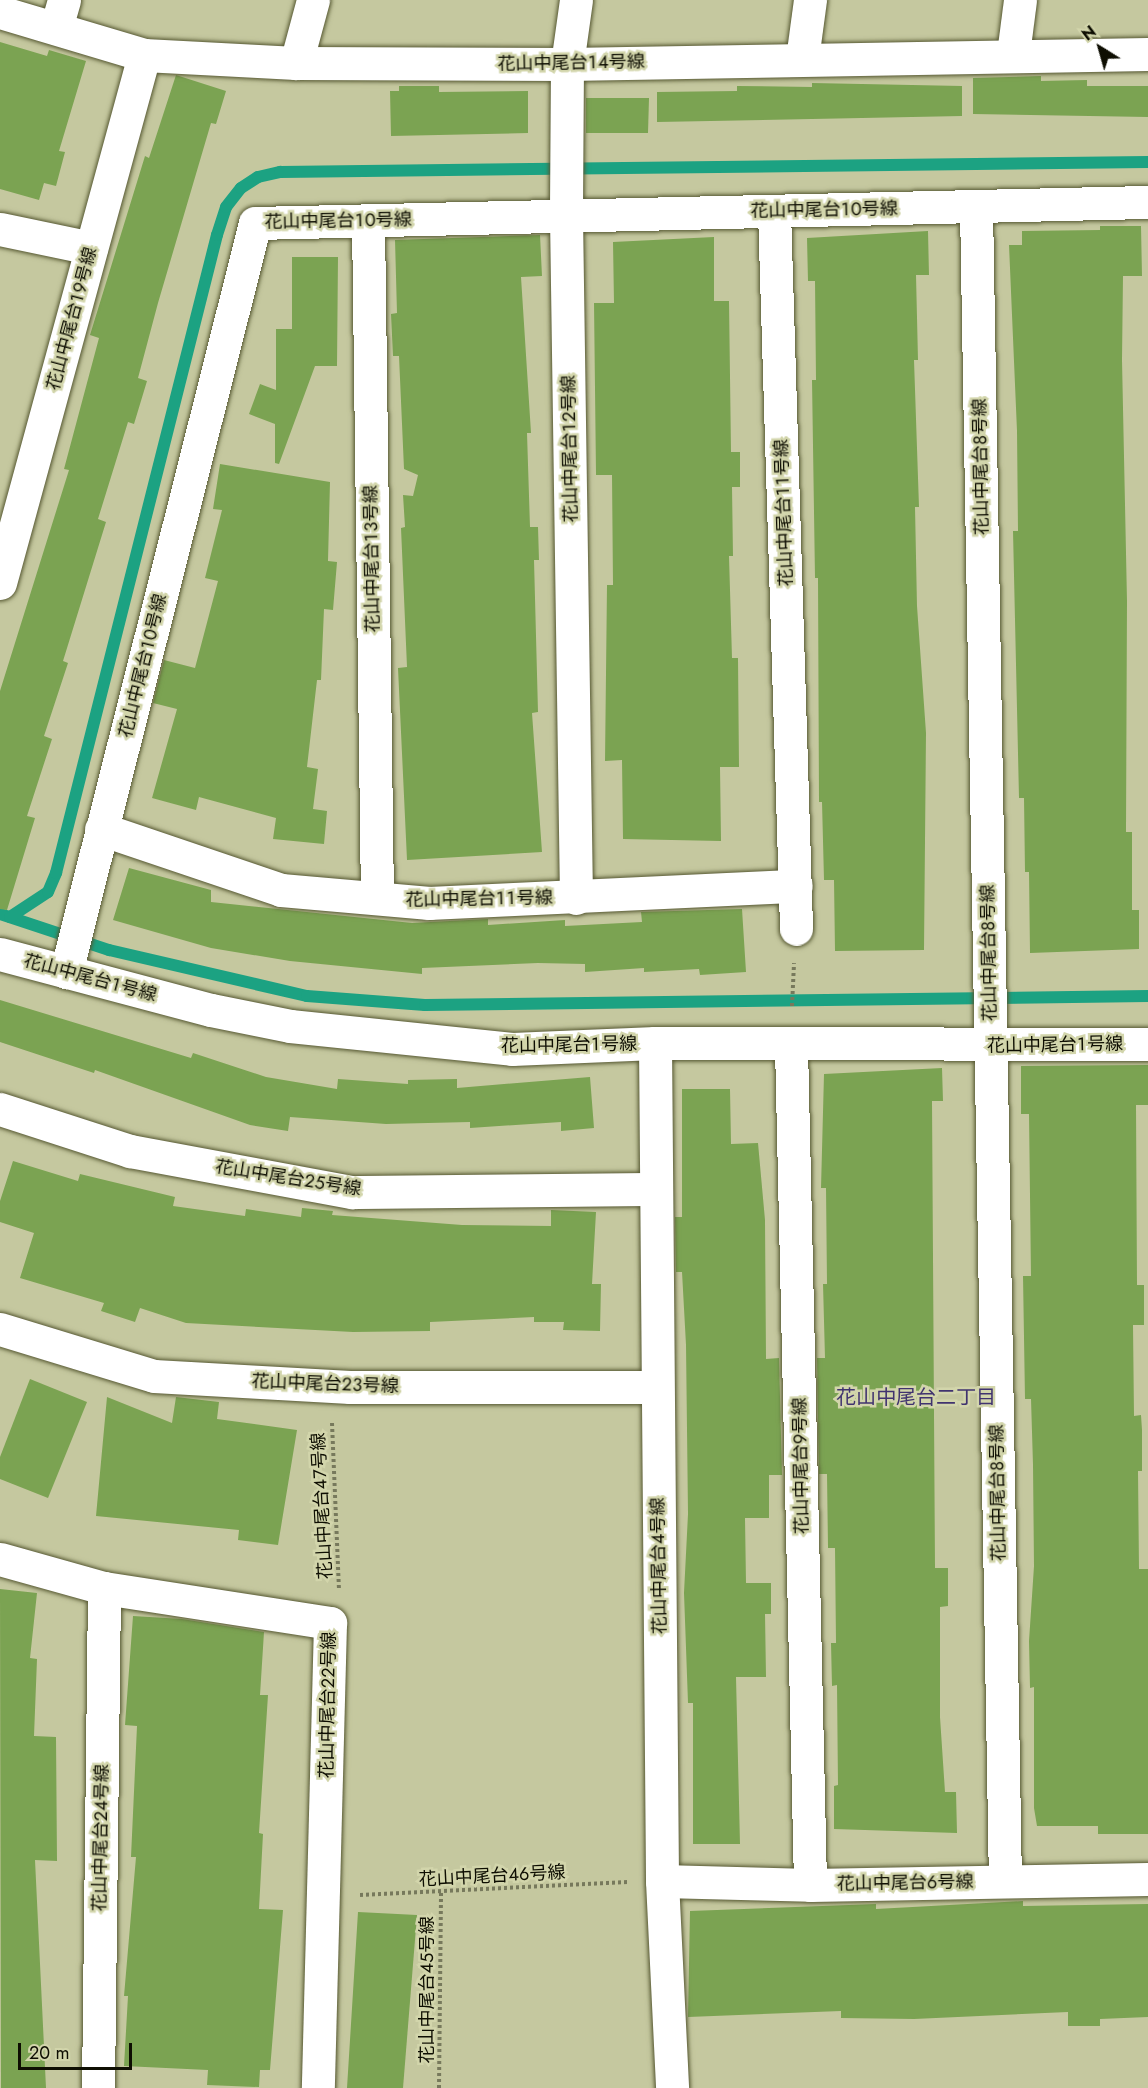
<!DOCTYPE html>
<meta charset="utf-8">
<style>
body{margin:0}
#map{position:relative;width:1148px;height:2088px;overflow:hidden;background:#c5c89f;font-family:Jost,"Noto Sans JP",sans-serif}
div>[style]{position:absolute}
[style*='--x']{left:calc(var(--x)*1px);top:calc(var(--y)*1px);width:calc(var(--w)*1px);rotate:calc(var(--a)*1deg)}
.stream>*{height:12px;margin:-6px;padding:0 6px;transform-origin:6px;border-radius:6px;background:#1ca282}
.building>*{inset:0;background:#7ba352}
.path>*{height:4px;margin-top:-2px;transform-origin:0;background:repeating-linear-gradient(90deg,#77795c 0 3px,transparent 0 6px)}
.roads{filter:drop-shadow(0 0 2px #565832) drop-shadow(0 0 2px #565832)}
.minor>*{height:33px;margin:-16.5px;padding:0 16.5px;transform-origin:16.5px;border-radius:16.5px;background:#fff}
.tertiary>*{height:33px;margin:-16.5px;padding:0 16.5px;transform-origin:16.5px;border-radius:16.5px;background:#fff}
span{translate:-50% -50%;white-space:nowrap;text-align:center;line-height:1.15;-webkit-text-stroke:5px #d2d5ab;paint-order:stroke}
.street-label{font-size:18px;color:#0e0e02}
.neighbourhood-label{font-size:20px;color:#40336f}
.north{position:absolute;left:1070px;top:18px;width:60px;height:60px;-webkit-text-stroke:4px #d2d5ab;paint-order:stroke;rotate:323deg;font-size:16px;font-weight:700;line-height:24px;text-align:center;color:#0e0e02}
.north::after{content:'';display:block;margin:auto;width:21px;height:27px;background:#0e0e02;clip-path:polygon(50% 0,100% 100%,50% 72%,0 100%)}
.scale{position:absolute;left:18px;top:2043px;width:114px;height:27px;box-sizing:border-box;border:3px solid #0e0e02;border-top:0;padding-left:8px;font-size:18px;line-height:21px;white-space:nowrap;color:#0e0e02;-webkit-text-stroke:4px #d2d5ab;paint-order:stroke}
</style>
<div id="map">
<div class="stream">
<i style="--x:0;--y:914;--w:115;--a:18.3"></i>
<i style="--x:109;--y:950;--w:203;--a:13.1"></i>
<i style="--x:307;--y:996;--w:118;--a:4.4"></i>
<i style="--x:425;--y:1005;--w:723;--a:-0.71"></i>
<i style="--x:10;--y:917;--w:45;--a:-33.3"></i>
<i style="--x:48;--y:892;--w:21;--a:-67"></i>
<i style="--x:56;--y:873;--w:658;--a:-75.84"></i>
<i style="--x:217;--y:235;--w:29;--a:-72"></i>
<i style="--x:226;--y:207;--w:24;--a:-52"></i>
<i style="--x:241;--y:188;--w:20;--a:-33"></i>
<i style="--x:258;--y:177;--w:23;--a:-13"></i>
<i style="--x:280;--y:172;--w:868;--a:-0.66"></i>
</div>
<div class="building">
<i style="clip-path:polygon(0 42px,47px 56px,49px 50px,86px 61px,59px 151px,65px 152px,56px 186px,44px 183px,39px 200px,0 189px)"></i>
<i style="clip-path:polygon(176px 75px,226px 91px,216px 124px,211px 123px,158px 303px,138px 378px,147px 381px,134px 424px,128px 422px,98px 519px,106px 522px,63px 661px,68px 663px,44px 736px,52px 739px,27px 816px,35px 818px,7px 910px,0 909px,0 691px,69px 470px,64px 469px,99px 338px,90px 335px,145px 156px,149px 158px)"></i>
<i style="clip-path:polygon(1041px 76px,1041px 81px,1087px 80px,1087px 86px,1148px 86px,1148px 117px,973px 114px,973px 78px)"></i>
<i style="clip-path:polygon(812px 83px,962px 86px,962px 116px,657px 122px,657px 92px,737px 91px,737px 86px,812px 87px)"></i>
<i style="clip-path:polygon(399px 86px,439px 86px,439px 92px,528px 91px,528px 133px,391px 136px,390px 91px,399px 91px)"></i>
<i style="clip-path:polygon(586px 98px,649px 98px,648px 133px,586px 133px)"></i>
<i style="clip-path:polygon(1100px 226px,1141px 226px,1142px 276px,1123px 276px,1122px 360px,1127px 601px,1126px 832px,1132px 832px,1132px 910px,1139px 910px,1139px 949px,1030px 953px,1029px 872px,1025px 872px,1024px 798px,1019px 798px,1013px 531px,1018px 531px,1017px 431px,1009px 245px,1022px 245px,1022px 231px,1100px 230px)"></i>
<i style="clip-path:polygon(928px 231px,929px 275px,916px 275px,918px 360px,914px 360px,919px 507px,915px 507px,917px 606px,926px 733px,924px 950px,835px 951px,834px 880px,824px 880px,822px 802px,819px 802px,818px 578px,815px 578px,812px 380px,816px 380px,815px 281px,808px 281px,807px 238px)"></i>
<i style="clip-path:polygon(540px 235px,542px 276px,521px 277px,531px 433px,527px 433px,530px 527px,538px 527px,539px 560px,534px 560px,538px 712px,532px 713px,542px 852px,407px 860px,398px 668px,407px 667px,401px 528px,405px 527px,403px 495px,413px 496px,418px 475px,404px 469px,399px 356px,393px 356px,391px 314px,397px 313px,395px 240px)"></i>
<i style="clip-path:polygon(714px 237px,714px 301px,729px 301px,731px 452px,740px 452px,740px 487px,732px 487px,733px 556px,729px 556px,732px 658px,738px 658px,739px 767px,720px 767px,721px 841px,623px 839px,622px 760px,605px 761px,607px 585px,613px 585px,612px 475px,596px 475px,594px 303px,614px 303px,613px 242px)"></i>
<i style="clip-path:polygon(292px 257px,338px 257px,337px 366px,315px 366px,279px 464px,275px 463px,275px 424px,249px 414px,260px 384px,276px 390px,276px 329px,292px 329px)"></i>
<i style="clip-path:polygon(220px 464px,330px 482px,328px 561px,337px 562px,333px 610px,324px 609px,321px 680px,317px 680px,307px 767px,318px 769px,313px 809px,327px 811px,324px 844px,273px 839px,276px 818px,199px 797px,196px 810px,152px 798px,177px 709px,153px 703px,164px 660px,195px 668px,218px 581px,205px 578px,222px 510px,213px 509px)"></i>
<i style="clip-path:polygon(129px 868px,211px 890px,211px 902px,412px 923px,488px 919px,488px 925px,565px 920px,565px 926px,642px 922px,641px 912px,742px 909px,746px 972px,700px 975px,699px 969px,644px 972px,644px 968px,585px 972px,585px 964px,538px 963px,422px 968px,422px 974px,290px 961px,211px 948px,113px 920px)"></i>
<i style="clip-path:polygon(0 1000px,191px 1058px,193px 1053px,266px 1077px,337px 1089px,338px 1079px,408px 1084px,408px 1080px,457px 1079px,457px 1088px,590px 1077px,594px 1128px,561px 1131px,561px 1122px,470px 1128px,470px 1122px,386px 1124px,290px 1117px,288px 1131px,250px 1125px,95px 1070px,94px 1073px,0 1042px)"></i>
<i style="clip-path:polygon(1148px 1065px,1148px 1105px,1136px 1105px,1137px 1285px,1144px 1285px,1144px 1325px,1133px 1325px,1134px 1416px,1141px 1415px,1142px 1430px,1142px 1471px,1138px 1471px,1139px 1569px,1148px 1569px,1148px 1834px,1098px 1834px,1098px 1826px,1037px 1826px,1034px 1808px,1034px 1687px,1030px 1688px,1029px 1641px,1034px 1566px,1033px 1465px,1031px 1399px,1025px 1399px,1023px 1276px,1031px 1276px,1029px 1114px,1021px 1114px,1021px 1066px)"></i>
<i style="clip-path:polygon(942px 1068px,943px 1101px,932px 1101px,935px 1568px,948px 1568px,948px 1606px,940px 1607px,940px 1717px,945px 1792px,956px 1792px,957px 1833px,834px 1829px,834px 1786px,838px 1785px,837px 1685px,832px 1686px,831px 1643px,836px 1643px,835px 1548px,828px 1548px,827px 1474px,819px 1474px,817px 1358px,825px 1358px,823px 1284px,827px 1284px,826px 1188px,821px 1188px,824px 1074px)"></i>
<i style="clip-path:polygon(682px 1089px,730px 1089px,731px 1144px,758px 1143px,765px 1220px,766px 1359px,779px 1358px,782px 1475px,769px 1475px,769px 1518px,745px 1518px,746px 1583px,771px 1583px,771px 1614px,765px 1614px,766px 1677px,736px 1677px,740px 1844px,693px 1844px,693px 1703px,688px 1703px,684px 1593px,688px 1514px,686px 1345px,682px 1272px,676px 1272px,675px 1217px,682px 1217px)"></i>
<i style="clip-path:polygon(13px 1161px,78px 1181px,80px 1174px,175px 1197px,173px 1206px,245px 1216px,246px 1209px,301px 1217px,302px 1208px,333px 1211px,332px 1215px,462px 1225px,551px 1226px,551px 1210px,596px 1212px,592px 1284px,601px 1284px,600px 1331px,563px 1330px,564px 1322px,534px 1322px,534px 1317px,430px 1322px,430px 1331px,353px 1332px,186px 1323px,140px 1308px,135px 1322px,101px 1311px,104px 1303px,20px 1278px,34px 1233px,0 1222px,0 1201px)"></i>
<i style="clip-path:polygon(30px 1379px,87px 1402px,48px 1498px,0 1479px,0 1457px)"></i>
<i style="clip-path:polygon(107px 1397px,172px 1423px,176px 1397px,219px 1402px,217px 1419px,297px 1430px,278px 1545px,238px 1540px,239px 1530px,96px 1516px)"></i>
<i style="clip-path:polygon(0 1589px,37px 1593px,30px 1658px,37px 1659px,34px 1736px,56px 1737px,57px 1861px,35px 1860px,46px 2088px,1px 2088px)"></i>
<i style="clip-path:polygon(133px 1616px,182px 1619px,264px 1632px,260px 1695px,268px 1695px,259px 1833px,263px 1834px,259px 1909px,283px 1910px,270px 2070px,260px 2070px,259px 2087px,207px 2085px,208px 2070px,124px 2066px,128px 1996px,124px 1996px,136px 1857px,131px 1857px,137px 1726px,125px 1725px)"></i>
<i style="clip-path:polygon(1023px 1901px,1023px 1906px,1148px 1904px,1148px 2017px,1100px 2019px,1100px 2026px,1068px 2026px,1068px 2012px,914px 2019px,841px 2018px,841px 2011px,688px 2017px,690px 1911px,876px 1904px,876px 1909px)"></i>
<i style="clip-path:polygon(358px 1912px,417px 1915px,403px 2088px,347px 2088px)"></i>
</div>
<div class="path">
<i style="--x:792;--y:1006;--w:43;--a:-87.3"></i>
<i style="--x:332;--y:1423;--w:166;--a:87.6"></i>
<i style="--x:360;--y:1895;--w:268;--a:-2.8"></i>
<i style="--x:439;--y:2088;--w:196;--a:-89.4"></i>
</div>
<div class="roads">
<div class="minor">
<i style="--x:576;--y:0;--w:65;--a:98"></i>
<i style="--x:567;--y:64;--w:152;--a:90.4"></i>
<i style="--x:566;--y:216;--w:682;--a:89.16"></i>
<i style="--x:0;--y:12;--w:150;--a:16.6"></i>
<i style="--x:144;--y:55;--w:152;--a:3"></i>
<i style="--x:296;--y:63;--w:271;--a:0.2"></i>
<i style="--x:567;--y:64;--w:581;--a:-0.99"></i>
<i style="--x:56;--y:28;--w:29;--a:-74"></i>
<i style="--x:1013;--y:54;--w:54;--a:-82.6"></i>
<i style="--x:802;--y:59;--w:60;--a:-82.3"></i>
<i style="--x:296;--y:63;--w:65;--a:-74.9"></i>
<i style="--x:976;--y:206;--w:1674;--a:89.01"></i>
<i style="--x:774;--y:211;--w:718;--a:88.24"></i>
<i style="--x:368;--y:221;--w:677;--a:89.24"></i>
<i style="--x:0;--y:229;--w:93;--a:11.8"></i>
<i style="--x:0;--y:583;--w:547;--a:-74.74"></i>
<i style="--x:101;--y:829;--w:190;--a:18.7"></i>
<i style="--x:281;--y:890;--w:149;--a:5"></i>
<i style="--x:429;--y:903;--w:367;--a:-2.7"></i>
<i style="--x:655;--y:1043;--w:838;--a:89.52"></i>
<i style="--x:662;--y:1881;--w:207;--a:87.2"></i>
<i style="--x:791;--y:1046;--w:839;--a:88.7"></i>
<i style="--x:0;--y:1109;--w:137;--a:17.9"></i>
<i style="--x:130;--y:1151;--w:226;--a:10.5"></i>
<i style="--x:352;--y:1192;--w:304;--a:-0.6"></i>
<i style="--x:0;--y:1329;--w:161;--a:17"></i>
<i style="--x:154;--y:1376;--w:196;--a:3.2"></i>
<i style="--x:350;--y:1387;--w:307;--a:0"></i>
<i style="--x:0;--y:1559;--w:108;--a:15.6"></i>
<i style="--x:104;--y:1588;--w:229;--a:8.8"></i>
<i style="--x:330;--y:1623;--w:465;--a:91.5"></i>
<i style="--x:662;--y:1881;--w:148;--a:1.5"></i>
<i style="--x:810;--y:1885;--w:338;--a:-1"></i>
<i style="--x:98;--y:2088;--w:500;--a:-89.31"></i>
</div>
<div class="tertiary">
<i style="--x:0;--y:954;--w:218;--a:14.9"></i>
<i style="--x:211;--y:1010;--w:81;--a:11.4"></i>
<i style="--x:290;--y:1026;--w:223;--a:5.9"></i>
<i style="--x:512;--y:1049;--w:143;--a:-2.4"></i>
<i style="--x:655;--y:1043;--w:493;--a:0.1"></i>
<i style="--x:66;--y:972;--w:772;--a:-75.84"></i>
<i style="--x:255;--y:223;--w:893;--a:-1.35"></i>
</div>
</div>
<div class="street-label">
<span style="left:571px;top:63px;rotate:-1deg">花山中尾台１４号線</span>
<span style="left:824px;top:210px;rotate:-1deg">花山中尾台１０号線</span>
<span style="left:338px;top:221px;rotate:-1deg">花山中尾台１０号線</span>
<span style="left:72px;top:319px;rotate:-75deg">花山中尾台１９号線</span>
<span style="left:570px;top:449px;rotate:-91deg">花山中尾台１２号線</span>
<span style="left:981px;top:467px;rotate:-91deg">花山中尾台８号線</span>
<span style="left:784px;top:513px;rotate:-92deg">花山中尾台１１号線</span>
<span style="left:372px;top:559px;rotate:-91deg">花山中尾台１３号線</span>
<span style="left:143px;top:666px;rotate:-76deg">花山中尾台１０号線</span>
<span style="left:479px;top:899px;rotate:-1deg">花山中尾台１１号線</span>
<span style="left:989px;top:953px;rotate:-91deg">花山中尾台８号線</span>
<span style="left:90px;top:978px;rotate:15deg">花山中尾台１号線</span>
<span style="left:569px;top:1045px;rotate:-1deg">花山中尾台１号線</span>
<span style="left:1055px;top:1045px;rotate:-1deg">花山中尾台１号線</span>
<span style="left:288px;top:1178px;rotate:9deg">花山中尾台２５号線</span>
<span style="left:325px;top:1384px;rotate:2deg">花山中尾台２３号線</span>
<span style="left:801px;top:1466px;rotate:-91deg">花山中尾台９号線</span>
<span style="left:998px;top:1493px;rotate:-91deg">花山中尾台８号線</span>
<span style="left:322px;top:1506px;rotate:-93deg">花山中尾台４７号線</span>
<span style="left:659px;top:1566px;rotate:-91deg">花山中尾台４号線</span>
<span style="left:328px;top:1705px;rotate:-89deg">花山中尾台２２号線</span>
<span style="left:101px;top:1838px;rotate:-89deg">花山中尾台２４号線</span>
<span style="left:492px;top:1876px;rotate:-3deg">花山中尾台４６号線</span>
<span style="left:905px;top:1883px;rotate:-1deg">花山中尾台６号線</span>
<span style="left:427px;top:1990px;rotate:-90deg">花山中尾台４５号線</span>
</div>
<div class="neighbourhood-label">
<span style="left:916px;top:1397px">花山中尾台二丁目</span>
</div>
<div class="north">N</div>
<div class="scale">20 m</div>
</div>
